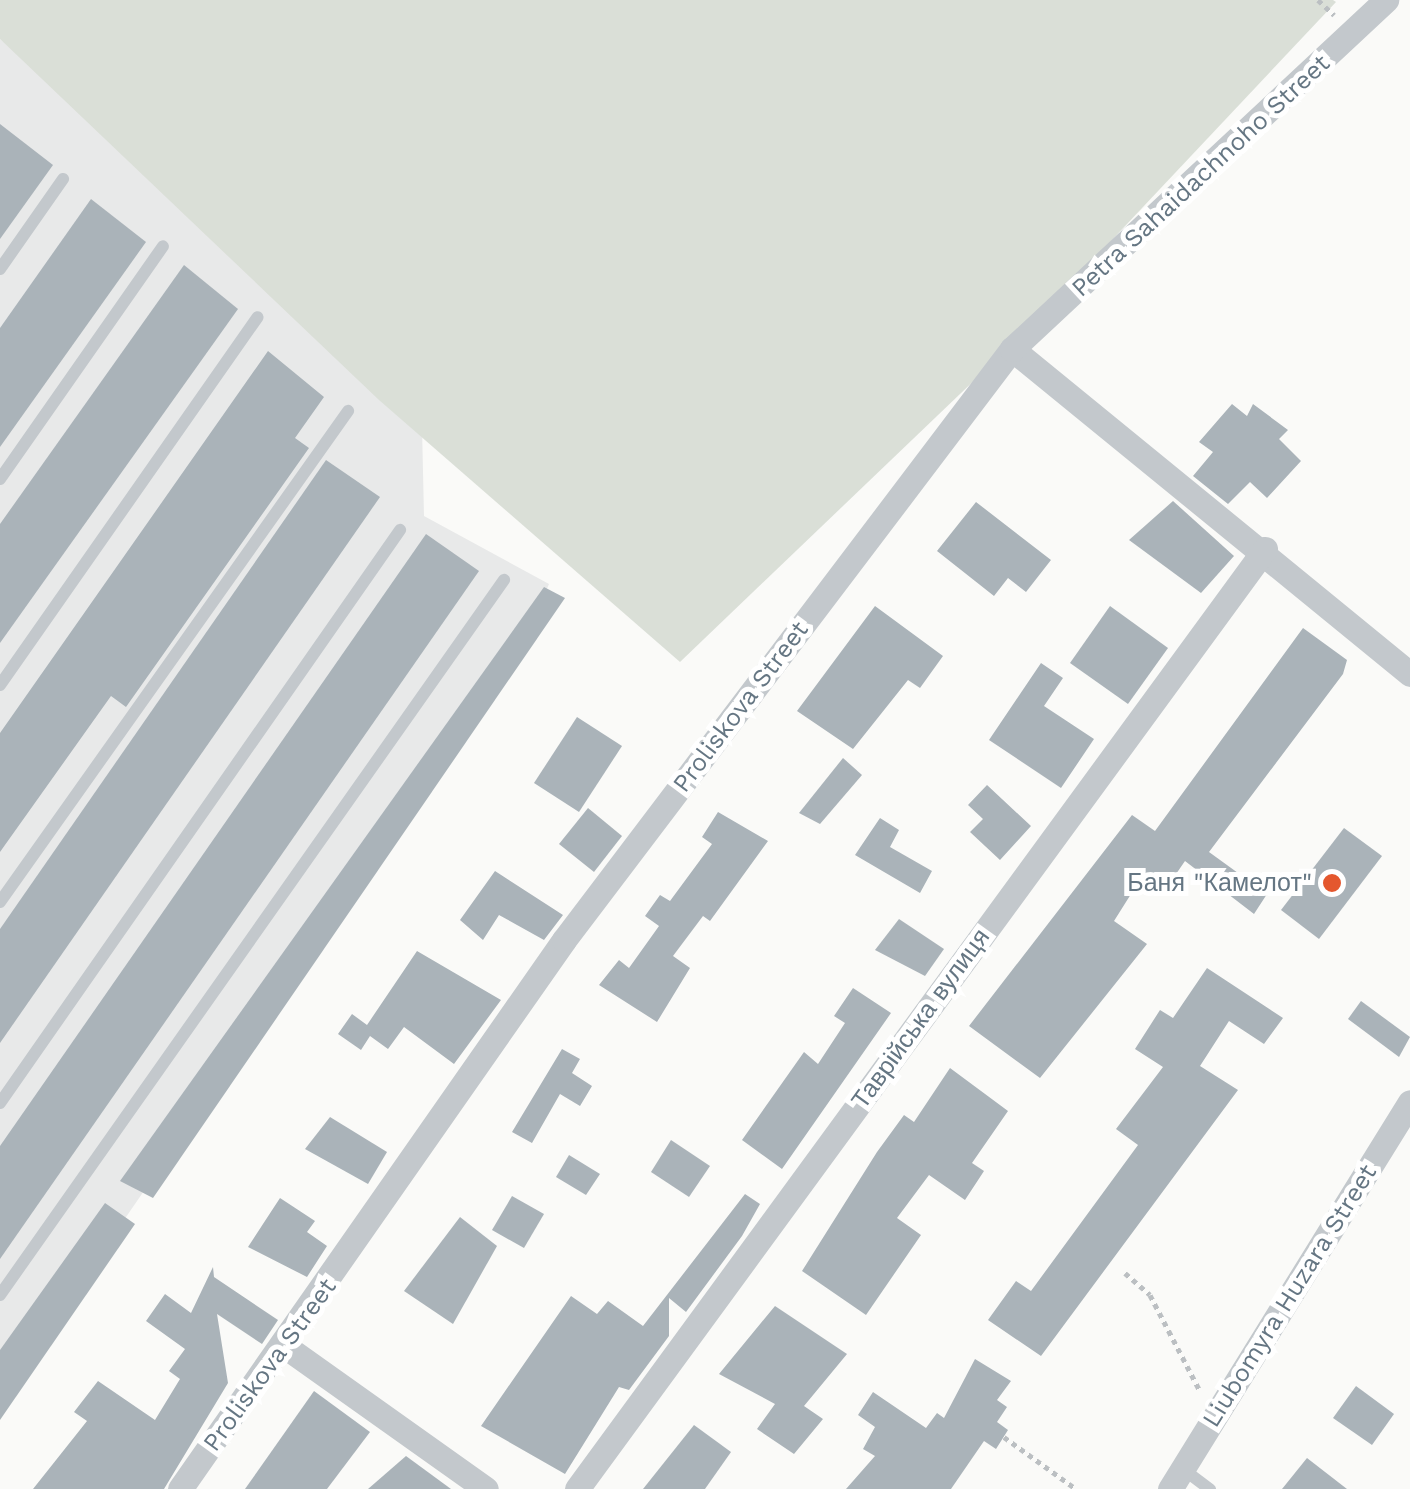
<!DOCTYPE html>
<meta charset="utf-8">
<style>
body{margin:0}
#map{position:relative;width:1410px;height:1489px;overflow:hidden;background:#fafaf8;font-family:"Work Sans",sans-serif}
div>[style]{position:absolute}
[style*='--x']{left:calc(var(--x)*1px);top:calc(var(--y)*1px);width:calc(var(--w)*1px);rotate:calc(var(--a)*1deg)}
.built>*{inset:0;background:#e8e9e9}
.green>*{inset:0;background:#dadfd7}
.building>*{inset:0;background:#aab3b9}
.path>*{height:5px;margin-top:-2.5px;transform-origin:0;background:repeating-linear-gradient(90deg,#bbbfc2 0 5px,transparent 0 10px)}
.lane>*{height:12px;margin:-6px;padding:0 6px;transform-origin:6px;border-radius:6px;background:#c3c8cc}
.street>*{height:25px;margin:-12.5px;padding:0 12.5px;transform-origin:12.5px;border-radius:12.5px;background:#c3c8cc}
.dots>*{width:28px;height:28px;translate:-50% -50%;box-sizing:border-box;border:5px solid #fff;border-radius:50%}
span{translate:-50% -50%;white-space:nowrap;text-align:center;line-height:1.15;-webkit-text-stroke:10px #fff;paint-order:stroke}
.street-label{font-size:25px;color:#657683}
.poi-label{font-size:25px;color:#657683}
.right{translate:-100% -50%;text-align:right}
</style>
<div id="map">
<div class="built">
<i style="clip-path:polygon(0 39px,421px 382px,424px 516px,549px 584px,529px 632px,0 1400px)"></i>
</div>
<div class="green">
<i style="clip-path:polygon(0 0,1333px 0,1336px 2px,1030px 327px,680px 662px,379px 400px,0 39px)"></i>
</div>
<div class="building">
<i style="clip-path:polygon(0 124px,53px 165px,0 239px)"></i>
<i style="clip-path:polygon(91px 199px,146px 242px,0 447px,0 328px)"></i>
<i style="clip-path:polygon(184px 265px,238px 309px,0 643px,0 524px)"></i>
<i style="clip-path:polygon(268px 351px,324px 397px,295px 438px,309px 448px,126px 707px,111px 696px,0 852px,0 733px)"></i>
<i style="clip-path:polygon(1232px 404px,1247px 416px,1253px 404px,1288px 430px,1279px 439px,1301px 461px,1267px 498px,1250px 482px,1228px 504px,1193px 476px,1213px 452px,1199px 442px)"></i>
<i style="clip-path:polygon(326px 460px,380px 497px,0 1043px,0 929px)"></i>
<i style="clip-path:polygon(1173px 501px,1234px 556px,1201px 593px,1129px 540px)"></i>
<i style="clip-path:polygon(976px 502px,1051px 560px,1026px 592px,1008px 578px,994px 596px,937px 551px)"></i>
<i style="clip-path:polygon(426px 534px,479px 571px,0 1259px,0 1146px)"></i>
<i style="clip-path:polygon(544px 587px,565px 598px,153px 1198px,120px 1181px)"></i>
<i style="clip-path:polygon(875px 606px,943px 656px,920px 688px,908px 680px,853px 749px,797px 711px)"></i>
<i style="clip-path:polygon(1110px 606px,1168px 648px,1128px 704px,1070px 663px)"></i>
<i style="clip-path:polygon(1303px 628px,1347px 660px,1343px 674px,1209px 852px,1267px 894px,1254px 914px,1185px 861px,1165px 890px,1143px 875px,1114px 921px,1147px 944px,1040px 1078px,969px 1026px,1132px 815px,1155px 831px)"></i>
<i style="clip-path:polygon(1041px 663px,1063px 678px,1044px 706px,1094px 739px,1061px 788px,989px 740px)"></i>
<i style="clip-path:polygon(577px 717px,622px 746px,579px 812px,534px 783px)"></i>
<i style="clip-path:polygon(843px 758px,862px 775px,820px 824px,799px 813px)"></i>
<i style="clip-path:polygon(987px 785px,1031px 826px,1000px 860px,970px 832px,983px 819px,968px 805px)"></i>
<i style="clip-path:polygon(588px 808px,622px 836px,594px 872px,559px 844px)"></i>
<i style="clip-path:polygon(718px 812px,768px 841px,710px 921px,703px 916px,673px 956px,690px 968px,657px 1022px,599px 985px,619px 960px,629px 968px,659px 926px,645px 916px,660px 895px,670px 901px,712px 844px,702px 837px)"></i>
<i style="clip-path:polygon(880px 818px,899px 830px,890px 847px,932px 871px,920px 893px,855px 855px)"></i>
<i style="clip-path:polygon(1344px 828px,1382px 856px,1319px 939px,1281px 910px)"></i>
<i style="clip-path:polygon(495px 871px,563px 915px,544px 940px,499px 915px,483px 940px,460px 920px)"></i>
<i style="clip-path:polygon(899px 919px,944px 949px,925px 976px,875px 950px)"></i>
<i style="clip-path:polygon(417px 951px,501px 1000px,454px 1064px,404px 1027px,388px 1049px,370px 1036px,361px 1050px,338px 1034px,352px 1014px,367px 1025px)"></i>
<i style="clip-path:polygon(1207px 968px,1283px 1018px,1264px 1044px,1229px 1021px,1200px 1066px,1238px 1090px,1041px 1356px,988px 1320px,1016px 1281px,1031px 1291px,1138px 1145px,1116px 1129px,1163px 1067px,1135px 1049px,1160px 1010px,1173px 1018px)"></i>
<i style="clip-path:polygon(853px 988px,891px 1013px,782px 1169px,742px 1140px,804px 1052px,818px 1064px,845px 1023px,834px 1016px)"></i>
<i style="clip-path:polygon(1361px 1001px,1410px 1037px,1399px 1057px,1348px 1019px)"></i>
<i style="clip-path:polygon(562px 1049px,580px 1059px,572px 1073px,592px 1086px,580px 1106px,560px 1094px,532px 1143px,512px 1132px)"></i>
<i style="clip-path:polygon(950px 1068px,1008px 1111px,972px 1163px,984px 1171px,965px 1200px,929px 1175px,897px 1218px,921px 1235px,866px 1315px,802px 1271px,877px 1152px,904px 1115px,914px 1122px)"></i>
<i style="clip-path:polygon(330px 1117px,387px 1152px,368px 1184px,305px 1149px)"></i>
<i style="clip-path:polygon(671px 1140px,710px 1166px,689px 1197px,651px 1172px)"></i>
<i style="clip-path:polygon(569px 1155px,600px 1174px,586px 1195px,556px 1177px)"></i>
<i style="clip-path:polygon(745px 1194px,760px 1204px,742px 1236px,686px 1312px,669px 1298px,669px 1336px,629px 1390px,619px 1387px,565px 1474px,481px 1426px,571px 1296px,597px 1314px,608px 1301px,643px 1326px)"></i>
<i style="clip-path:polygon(512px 1196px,544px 1214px,524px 1248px,492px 1230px)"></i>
<i style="clip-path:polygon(280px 1198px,315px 1221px,307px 1232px,327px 1246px,307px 1277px,248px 1247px)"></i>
<i style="clip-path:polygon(105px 1203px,135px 1224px,0 1420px,0 1350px)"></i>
<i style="clip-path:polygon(460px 1217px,497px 1246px,453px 1324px,404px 1291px)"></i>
<i style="clip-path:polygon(213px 1267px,214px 1277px,278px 1320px,262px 1344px,217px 1314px,228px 1383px,164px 1489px,33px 1489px,87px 1421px,74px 1412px,98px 1381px,155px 1420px,180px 1379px,169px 1371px,185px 1349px,146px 1321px,165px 1294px,191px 1313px)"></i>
<i style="clip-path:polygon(775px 1306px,847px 1354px,804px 1406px,823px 1419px,794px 1454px,757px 1429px,775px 1404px,719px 1374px)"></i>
<i style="clip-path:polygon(975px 1359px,1011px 1381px,997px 1400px,1007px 1407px,997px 1422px,1008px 1430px,996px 1449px,984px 1441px,951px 1489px,846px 1489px,875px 1456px,863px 1449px,875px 1427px,858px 1415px,873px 1392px,926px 1428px,937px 1413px,944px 1418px)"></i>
<i style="clip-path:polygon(1356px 1386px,1394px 1414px,1372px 1445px,1333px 1418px)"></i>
<i style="clip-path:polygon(314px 1391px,370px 1432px,327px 1489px,245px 1489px)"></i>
<i style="clip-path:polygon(694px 1425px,731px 1452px,705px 1489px,643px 1489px)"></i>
<i style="clip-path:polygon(406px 1456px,451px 1489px,368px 1489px)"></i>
<i style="clip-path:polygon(1307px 1458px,1347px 1489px,1282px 1489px)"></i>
</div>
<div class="path">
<i style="--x:1318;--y:0;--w:22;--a:43"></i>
<i style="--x:1125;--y:1273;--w:33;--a:41"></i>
<i style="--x:1150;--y:1295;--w:106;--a:62.5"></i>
<i style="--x:1004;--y:1437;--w:89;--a:35.8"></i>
</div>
<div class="lane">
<i style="--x:0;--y:269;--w:110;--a:-55"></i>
<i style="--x:0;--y:479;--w:284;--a:-55"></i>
<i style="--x:0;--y:685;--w:449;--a:-55"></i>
<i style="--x:0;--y:902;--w:602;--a:-54.67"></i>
<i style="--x:0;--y:1103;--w:699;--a:-55.08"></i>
<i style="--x:0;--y:1295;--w:875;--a:-54.82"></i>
<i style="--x:1183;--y:1469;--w:34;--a:37"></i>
</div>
<div class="street">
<i style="--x:1012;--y:349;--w:514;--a:39.23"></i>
<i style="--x:286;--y:1347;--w:245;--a:35.4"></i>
<i style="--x:180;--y:1489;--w:670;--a:-55.03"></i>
<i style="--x:564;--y:940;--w:742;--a:-52.84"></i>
<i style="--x:1012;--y:349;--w:512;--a:-43.02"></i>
<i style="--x:577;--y:1489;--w:1165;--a:-53.8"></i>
<i style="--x:1170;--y:1489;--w:455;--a:-58.2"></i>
</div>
<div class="dots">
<i style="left:1332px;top:883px;background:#e4572e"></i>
</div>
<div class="street-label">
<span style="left:1201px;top:176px;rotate:-43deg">Petra Sahaidachnoho Street</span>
<span style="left:741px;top:707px;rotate:-53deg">Proliskova Street</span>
<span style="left:921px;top:1019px;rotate:-54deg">Таврійська вулиця</span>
<span style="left:1290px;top:1296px;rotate:-58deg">Liubomyra Huzara Street</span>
<span style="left:270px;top:1365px;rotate:-54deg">Proliskova Street</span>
</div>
<div class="poi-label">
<span class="right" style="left:1312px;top:883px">Баня "Камелот"</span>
</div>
</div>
